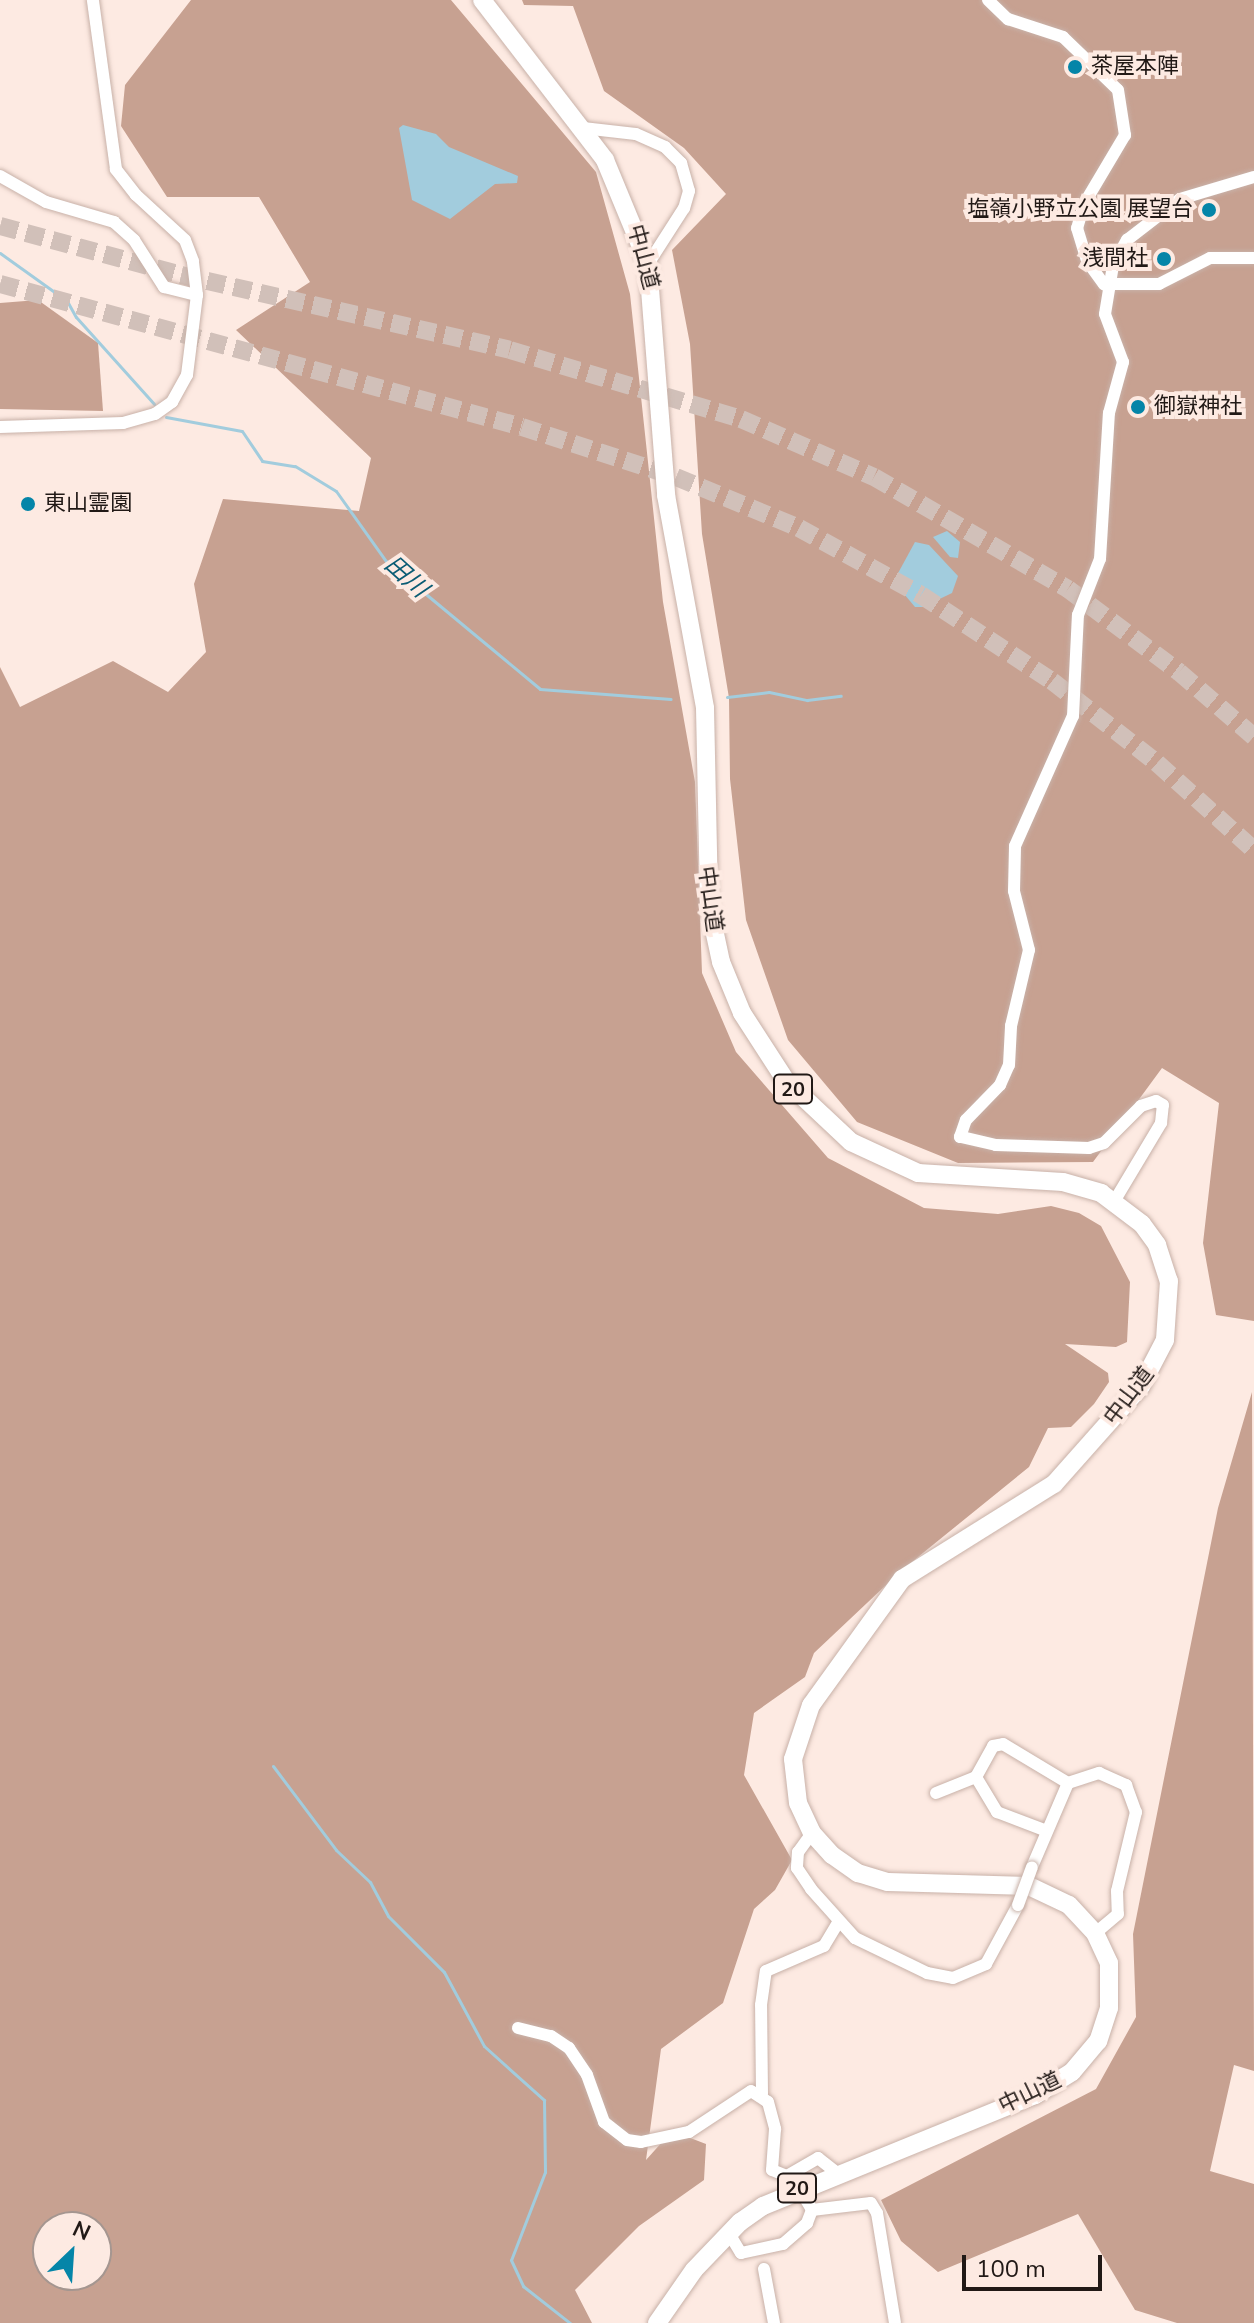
<!DOCTYPE html>
<meta charset="utf-8">
<style>
body{margin:0}
#map{position:relative;width:1254px;height:2323px;overflow:hidden;background:#fdeae2;font-family:"Nunito Sans","Noto Sans JP",sans-serif}
div>[style]{position:absolute}
[style*='--x']{left:calc(var(--x)*1px);top:calc(var(--y)*1px);width:calc(var(--w)*1px);rotate:calc(var(--a)*1deg)}
.forest>*{inset:0;background:#c7a191}
.water>*{inset:0;background:#a2ccdd}
.stream>*{height:3px;margin:-1.5px;padding:0 1.5px;transform-origin:1.5px;border-radius:1.5px;background:#a2ccdd}
.highway-tunnel>*{height:18px;margin-top:-9px;transform-origin:0;background:repeating-linear-gradient(90deg,#d1c0b9 0 18px,transparent 0 27px)}
.roads{filter:drop-shadow(0 0 2px #c8b1a8) drop-shadow(0 0 2px #c8b1a8)}
.minor>*{height:12px;margin:-6px;padding:0 6px;transform-origin:6px;border-radius:6px;background:#fff}
.highway>*{height:18px;margin:-9px;padding:0 9px;transform-origin:9px;border-radius:9px;background:#fff}
.bridges{filter:drop-shadow(0 0 2px #c8b1a8) drop-shadow(0 0 2px #c8b1a8)}
.minor-bridge>*{height:12px;margin:-6px;padding:0 6px;transform-origin:6px;border-radius:6px;background:#fff}
.dots>*{width:22px;height:22px;translate:-50% -50%;box-sizing:border-box;border:4px solid #fdeae2;border-radius:50%}
span{translate:-50% -50%;white-space:nowrap;text-align:center;line-height:1.15;-webkit-text-stroke:8px #fdeae2;paint-order:stroke}
.shield-label span{padding:2px 6px;background:#fdeae2;border:2px solid;border-radius:6px;-webkit-text-stroke-width:0}
.shield-label{font-size:20px;color:#211916;font-weight:700}
.poi-label{font-size:22px;color:#211916}
.left{translate:0 -50%;text-align:left}
.right{translate:-100% -50%;text-align:right}
.street-label{font-size:22px;color:#211916}
.water-label{font-size:24px;color:#0b5c74;font-style:italic}
.north{position:absolute;left:32px;top:2211px;width:80px;height:80px;box-sizing:border-box;background:#fdeae2;border:2px solid #a59690;border-radius:50%;rotate:25deg;font-size:22px;font-weight:700;line-height:32px;text-align:center;color:#211916}
.north::after{content:'';display:block;margin:auto;width:28px;height:36px;background:#0585a8;clip-path:polygon(50% 0,100% 100%,50% 72%,0 100%)}
.scale{position:absolute;left:962px;top:2255px;width:140px;height:36px;box-sizing:border-box;border:4px solid #211916;border-top:0;padding-left:10px;font-size:24px;line-height:28px;white-space:nowrap;color:#211916;-webkit-text-stroke:6px #fdeae2;paint-order:stroke}
</style>
<div id="map">
<div class="forest">
<i style="clip-path:polygon(evenodd,191px 0,451px 0,596px 172px,630px 294px,663px 602px,695px 782px,702px 973px,736px 1052px,828px 1158px,924px 1208px,998px 1214px,1051px 1206px,1079px 1213px,1101px 1226px,1130px 1282px,1127px 1342px,1116px 1347px,1065px 1344px,1108px 1373px,1109px 1382px,1094px 1404px,1071px 1427px,1048px 1428px,1029px 1467px,902px 1570px,814px 1653px,805px 1677px,754px 1713px,744px 1775px,792px 1860px,775px 1890px,754px 1909px,723px 2003px,661px 2049px,646px 2160px,672px 2131px,706px 2144px,704px 2180px,639px 2226px,575px 2290px,592px 2323px,0 2323px,0 667px,20px 707px,113px 661px,168px 692px,206px 652px,194px 584px,223px 499px,359px 511px,371px 458px,236px 330px,310px 282px,259px 197px,167px 197px,121px 126px,125px 85px,191px 0,48px 2227px,96px 2227px,96px 2275px,48px 2275px,48px 2227px)"></i>
<i style="clip-path:polygon(522px 0,1254px 0,1254px 1321px,1216px 1315px,1203px 1243px,1219px 1103px,1162px 1068px,1093px 1162px,958px 1163px,857px 1122px,788px 1040px,746px 920px,730px 779px,729px 698px,702px 534px,690px 344px,672px 250px,726px 194px,684px 148px,604px 91px,573px 6px,524px 5px)"></i>
<i style="clip-path:polygon(38px 300px,98px 343px,103px 411px,0 409px,0 303px)"></i>
<i style="clip-path:polygon(1252px 1392px,1254px 2071px,1234px 2065px,1210px 2171px,1254px 2184px,1254px 2323px,1177px 2323px,1135px 2310px,1078px 2214px,938px 2272px,901px 2241px,881px 2200px,1096px 2089px,1136px 2017px,1133px 1934px,1218px 1508px)"></i>
</div>
<div class="water">
<i style="clip-path:polygon(403px 125px,436px 134px,449px 147px,518px 176px,517px 183px,495px 184px,450px 219px,412px 200px,399px 128px)"></i>
<i style="clip-path:polygon(947px 531px,960px 542px,958px 558px,950px 557px,933px 537px)"></i>
<i style="clip-path:polygon(915px 542px,929px 545px,958px 576px,952px 593px,923px 607px,915px 607px,899px 588px,897px 575px)"></i>
</div>
<div class="stream">
<i style="--x:0;--y:253;--w:82;--a:35.6"></i>
<i style="--x:67;--y:301;--w:18;--a:61"></i>
<i style="--x:76;--y:317;--w:117;--a:48.1"></i>
<i style="--x:166;--y:417;--w:77;--a:10.4"></i>
<i style="--x:242;--y:431;--w:36;--a:56"></i>
<i style="--x:262;--y:461;--w:33;--a:9"></i>
<i style="--x:295;--y:466;--w:48;--a:31.4"></i>
<i style="--x:336;--y:491;--w:86;--a:54.5"></i>
<i style="--x:386;--y:561;--w:200;--a:39.7"></i>
<i style="--x:540;--y:689;--w:131;--a:4.4"></i>
<i style="--x:727;--y:697;--w:42;--a:-6.8"></i>
<i style="--x:769;--y:692;--w:39;--a:12"></i>
<i style="--x:807;--y:700;--w:34;--a:-7"></i>
<i style="--x:273;--y:1766;--w:105;--a:53.1"></i>
<i style="--x:336;--y:1850;--w:47;--a:43.3"></i>
<i style="--x:370;--y:1882;--w:38;--a:62"></i>
<i style="--x:388;--y:1916;--w:79;--a:45"></i>
<i style="--x:444;--y:1972;--w:84;--a:61.6"></i>
<i style="--x:484;--y:2046;--w:81;--a:42"></i>
<i style="--x:544;--y:2100;--w:72;--a:89.2"></i>
<i style="--x:545;--y:2172;--w:94;--a:111.1"></i>
<i style="--x:511;--y:2260;--w:29;--a:65"></i>
<i style="--x:523;--y:2286;--w:60;--a:38.2"></i>
</div>
<div class="highway-tunnel">
<i style="--x:0;--y:226;--w:188;--a:15.1"></i>
<i style="--x:181;--y:275;--w:337;--a:12.8"></i>
<i style="--x:510;--y:350;--w:241;--a:16.6"></i>
<i style="--x:741;--y:419;--w:145;--a:23.6"></i>
<i style="--x:874;--y:477;--w:224;--a:30"></i>
<i style="--x:1068;--y:589;--w:139;--a:36.8"></i>
<i style="--x:1179;--y:672;--w:99;--a:40.9"></i>
<i style="--x:0;--y:284;--w:541;--a:15.32"></i>
<i style="--x:522;--y:427;--w:162;--a:18"></i>
<i style="--x:676;--y:477;--w:133;--a:22.5"></i>
<i style="--x:799;--y:528;--w:139;--a:28.8"></i>
<i style="--x:921;--y:595;--w:157;--a:33.3"></i>
<i style="--x:1052;--y:681;--w:133;--a:38"></i>
<i style="--x:1157;--y:763;--w:130;--a:41.9"></i>
</div>
<div class="roads">
<div class="minor">
<i style="--x:988;--y:0;--w:28;--a:44"></i>
<i style="--x:1008;--y:19;--w:58;--a:18.1"></i>
<i style="--x:1063;--y:37;--w:76;--a:43.9"></i>
<i style="--x:1118;--y:90;--w:46;--a:81.2"></i>
<i style="--x:1125;--y:135;--w:80;--a:120.7"></i>
<i style="--x:1084;--y:204;--w:25;--a:106"></i>
<i style="--x:1077;--y:228;--w:34;--a:73"></i>
<i style="--x:1087;--y:261;--w:29;--a:54"></i>
<i style="--x:1104;--y:284;--w:55;--a:0"></i>
<i style="--x:1159;--y:284;--w:57;--a:-27"></i>
<i style="--x:1210;--y:258;--w:44;--a:0"></i>
<i style="--x:583;--y:128;--w:53;--a:6.5"></i>
<i style="--x:636;--y:134;--w:32;--a:24"></i>
<i style="--x:665;--y:147;--w:23;--a:45"></i>
<i style="--x:681;--y:163;--w:29;--a:74"></i>
<i style="--x:689;--y:191;--w:18;--a:106"></i>
<i style="--x:684;--y:208;--w:67;--a:122.7"></i>
<i style="--x:0;--y:176;--w:53;--a:29.5"></i>
<i style="--x:46;--y:202;--w:71;--a:16.4"></i>
<i style="--x:114;--y:222;--w:27;--a:42"></i>
<i style="--x:134;--y:240;--w:56;--a:57.4"></i>
<i style="--x:164;--y:287;--w:34;--a:14"></i>
<i style="--x:0;--y:427;--w:123;--a:-1.9"></i>
<i style="--x:123;--y:423;--w:33;--a:-16"></i>
<i style="--x:155;--y:414;--w:21;--a:-35"></i>
<i style="--x:172;--y:402;--w:31;--a:-61"></i>
<i style="--x:187;--y:375;--w:81;--a:-82.9"></i>
<i style="--x:197;--y:295;--w:34;--a:-97"></i>
<i style="--x:193;--y:261;--w:22;--a:-111"></i>
<i style="--x:185;--y:240;--w:67;--a:-137.4"></i>
<i style="--x:136;--y:195;--w:33;--a:-128"></i>
<i style="--x:116;--y:169;--w:171;--a:-97.8"></i>
<i style="--x:1115;--y:1200;--w:90;--a:-59.1"></i>
<i style="--x:1161;--y:1123;--w:18;--a:-84"></i>
<i style="--x:1163;--y:1105;--w:8;--a:-150"></i>
<i style="--x:1156;--y:1101;--w:16;--a:162"></i>
<i style="--x:1141;--y:1106;--w:52;--a:135"></i>
<i style="--x:1104;--y:1143;--w:16;--a:162"></i>
<i style="--x:1089;--y:1148;--w:93;--a:-178.2"></i>
<i style="--x:996;--y:1145;--w:37;--a:-167"></i>
<i style="--x:960;--y:1137;--w:18;--a:-71"></i>
<i style="--x:966;--y:1120;--w:49;--a:-45.8"></i>
<i style="--x:1000;--y:1085;--w:22;--a:-66"></i>
<i style="--x:1009;--y:1065;--w:39;--a:-87"></i>
<i style="--x:1011;--y:1026;--w:78;--a:-76.7"></i>
<i style="--x:1029;--y:950;--w:61;--a:-104.3"></i>
<i style="--x:1014;--y:891;--w:45;--a:-88.7"></i>
<i style="--x:1015;--y:846;--w:142;--a:-66"></i>
<i style="--x:1073;--y:716;--w:101;--a:-87.2"></i>
<i style="--x:1078;--y:615;--w:60;--a:-68.6"></i>
<i style="--x:1100;--y:559;--w:146;--a:-86.5"></i>
<i style="--x:1109;--y:413;--w:53;--a:-74.6"></i>
<i style="--x:1123;--y:362;--w:51;--a:-110.6"></i>
<i style="--x:1105;--y:314;--w:50;--a:-80.7"></i>
<i style="--x:1113;--y:265;--w:29;--a:-61"></i>
<i style="--x:1127;--y:240;--w:67;--a:-37.7"></i>
<i style="--x:1180;--y:199;--w:77;--a:-16.6"></i>
<i style="--x:976;--y:1777;--w:41;--a:59"></i>
<i style="--x:997;--y:1812;--w:53;--a:20.8"></i>
<i style="--x:936;--y:1793;--w:43;--a:-21.8"></i>
<i style="--x:976;--y:1777;--w:35;--a:-61"></i>
<i style="--x:993;--y:1746;--w:10;--a:-11"></i>
<i style="--x:1003;--y:1744;--w:76;--a:31"></i>
<i style="--x:812;--y:1833;--w:24;--a:126"></i>
<i style="--x:798;--y:1852;--w:16;--a:94"></i>
<i style="--x:797;--y:1868;--w:25;--a:56"></i>
<i style="--x:811;--y:1889;--w:66;--a:48.1"></i>
<i style="--x:855;--y:1938;--w:80;--a:25.9"></i>
<i style="--x:927;--y:1973;--w:26;--a:11"></i>
<i style="--x:953;--y:1978;--w:36;--a:-23"></i>
<i style="--x:986;--y:1964;--w:67;--a:-61.5"></i>
<i style="--x:1032;--y:1867;--w:91;--a:-66.8"></i>
<i style="--x:1068;--y:1783;--w:33;--a:-18"></i>
<i style="--x:1099;--y:1773;--w:30;--a:24"></i>
<i style="--x:1126;--y:1785;--w:29;--a:70"></i>
<i style="--x:1136;--y:1812;--w:81;--a:103.5"></i>
<i style="--x:1117;--y:1891;--w:23;--a:88"></i>
<i style="--x:1118;--y:1914;--w:30;--a:140"></i>
<i style="--x:518;--y:2028;--w:34;--a:14"></i>
<i style="--x:551;--y:2036;--w:22;--a:34"></i>
<i style="--x:569;--y:2048;--w:32;--a:56"></i>
<i style="--x:587;--y:2075;--w:50;--a:70.1"></i>
<i style="--x:604;--y:2122;--w:29;--a:38"></i>
<i style="--x:627;--y:2140;--w:14;--a:8"></i>
<i style="--x:641;--y:2142;--w:49;--a:-11.8"></i>
<i style="--x:689;--y:2132;--w:74;--a:-33.5"></i>
<i style="--x:751;--y:2091;--w:20;--a:33"></i>
<i style="--x:768;--y:2102;--w:28;--a:75"></i>
<i style="--x:775;--y:2129;--w:41;--a:94.2"></i>
<i style="--x:772;--y:2170;--w:16;--a:22"></i>
<i style="--x:787;--y:2176;--w:36;--a:-30"></i>
<i style="--x:818;--y:2158;--w:23;--a:38"></i>
<i style="--x:762;--y:2094;--w:89;--a:-90.6"></i>
<i style="--x:761;--y:2005;--w:34;--a:-82"></i>
<i style="--x:766;--y:1971;--w:63;--a:-23.3"></i>
<i style="--x:824;--y:1946;--w:29;--a:-59"></i>
<i style="--x:799;--y:2188;--w:26;--a:59"></i>
<i style="--x:812;--y:2210;--w:59;--a:-6.8"></i>
<i style="--x:871;--y:2203;--w:12;--a:59"></i>
<i style="--x:877;--y:2213;--w:111;--a:80.7"></i>
<i style="--x:730;--y:2235;--w:21;--a:59"></i>
<i style="--x:741;--y:2253;--w:43;--a:-12.1"></i>
<i style="--x:783;--y:2244;--w:32;--a:-41"></i>
<i style="--x:807;--y:2223;--w:14;--a:-69"></i>
<i style="--x:764;--y:2269;--w:55;--a:79.5"></i>
</div>
<div class="highway">
<i style="--x:482;--y:0;--w:202;--a:52.4"></i>
<i style="--x:605;--y:160;--w:113;--a:67.5"></i>
<i style="--x:648;--y:264;--w:232;--a:85.5"></i>
<i style="--x:666;--y:495;--w:217;--a:79.6"></i>
<i style="--x:705;--y:708;--w:198;--a:88.8"></i>
<i style="--x:709;--y:906;--w:57;--a:77.9"></i>
<i style="--x:721;--y:962;--w:55;--a:67.6"></i>
<i style="--x:742;--y:1013;--w:81;--a:57.1"></i>
<i style="--x:786;--y:1081;--w:89;--a:43.2"></i>
<i style="--x:851;--y:1142;--w:74;--a:24.8"></i>
<i style="--x:918;--y:1173;--w:145;--a:3.6"></i>
<i style="--x:1063;--y:1182;--w:40;--a:16"></i>
<i style="--x:1101;--y:1193;--w:51;--a:37.1"></i>
<i style="--x:1142;--y:1224;--w:26;--a:54"></i>
<i style="--x:1157;--y:1245;--w:38;--a:72"></i>
<i style="--x:1169;--y:1281;--w:59;--a:93.9"></i>
<i style="--x:1165;--y:1340;--w:52;--a:117.6"></i>
<i style="--x:1141;--y:1386;--w:131;--a:131.6"></i>
<i style="--x:1054;--y:1484;--w:179;--a:148"></i>
<i style="--x:902;--y:1579;--w:155;--a:125.8"></i>
<i style="--x:811;--y:1705;--w:57;--a:108.4"></i>
<i style="--x:793;--y:1759;--w:44;--a:83.5"></i>
<i style="--x:798;--y:1803;--w:33;--a:65"></i>
<i style="--x:812;--y:1833;--w:30;--a:48"></i>
<i style="--x:832;--y:1855;--w:32;--a:35"></i>
<i style="--x:858;--y:1873;--w:31;--a:17"></i>
<i style="--x:888;--y:1882;--w:141;--a:1.6"></i>
<i style="--x:1029;--y:1886;--w:44;--a:25.4"></i>
<i style="--x:1069;--y:1905;--w:38;--a:47"></i>
<i style="--x:1095;--y:1933;--w:33;--a:65"></i>
<i style="--x:1109;--y:1963;--w:45;--a:90"></i>
<i style="--x:1109;--y:2008;--w:35;--a:108"></i>
<i style="--x:1098;--y:2041;--w:40;--a:130"></i>
<i style="--x:1072;--y:2072;--w:44;--a:148.1"></i>
<i style="--x:1035;--y:2095;--w:294;--a:157.8"></i>
<i style="--x:763;--y:2206;--w:28;--a:145"></i>
<i style="--x:740;--y:2222;--w:66;--a:133.8"></i>
<i style="--x:694;--y:2270;--w:65;--a:124.9"></i>
</div>
</div>
<div class="bridges">
<div class="minor-bridge">
<i style="--x:1018;--y:1905;--w:40;--a:-69.8"></i>
</div>
</div>
<div class="dots">
<i style="left:1075px;top:67px;background:#0585a8"></i>
<i style="left:1209px;top:210px;background:#0585a8"></i>
<i style="left:1164px;top:259px;background:#0585a8"></i>
<i style="left:1138px;top:407px;background:#0585a8"></i>
<i style="left:28px;top:504px;background:#0585a8"></i>
</div>
<div class="shield-label">
<span style="left:793px;top:1089px">20</span>
<span style="left:797px;top:2188px">20</span>
</div>
<div class="poi-label">
<span class="left" style="left:1091px;top:67px">茶屋本陣</span>
<span class="right" style="left:1193px;top:210px">塩嶺小野立公園 展望台</span>
<span class="right" style="left:1148px;top:259px">浅間社</span>
<span class="left" style="left:1154px;top:407px">御嶽神社</span>
<span class="left" style="left:44px;top:504px">東山霊園</span>
</div>
<div class="street-label">
<span style="left:643px;top:257px;rotate:75deg">中山道</span>
<span style="left:710px;top:899px;rotate:82deg">中山道</span>
<span style="left:1129px;top:1396px;rotate:-53deg">中山道</span>
<span style="left:1030px;top:2093px;rotate:-26deg">中山道</span>
</div>
<div class="water-label">
<span style="left:406px;top:577px;rotate:42deg">田川</span>
</div>
<div class="north">N</div>
<div class="scale">100 m</div>
</div>
